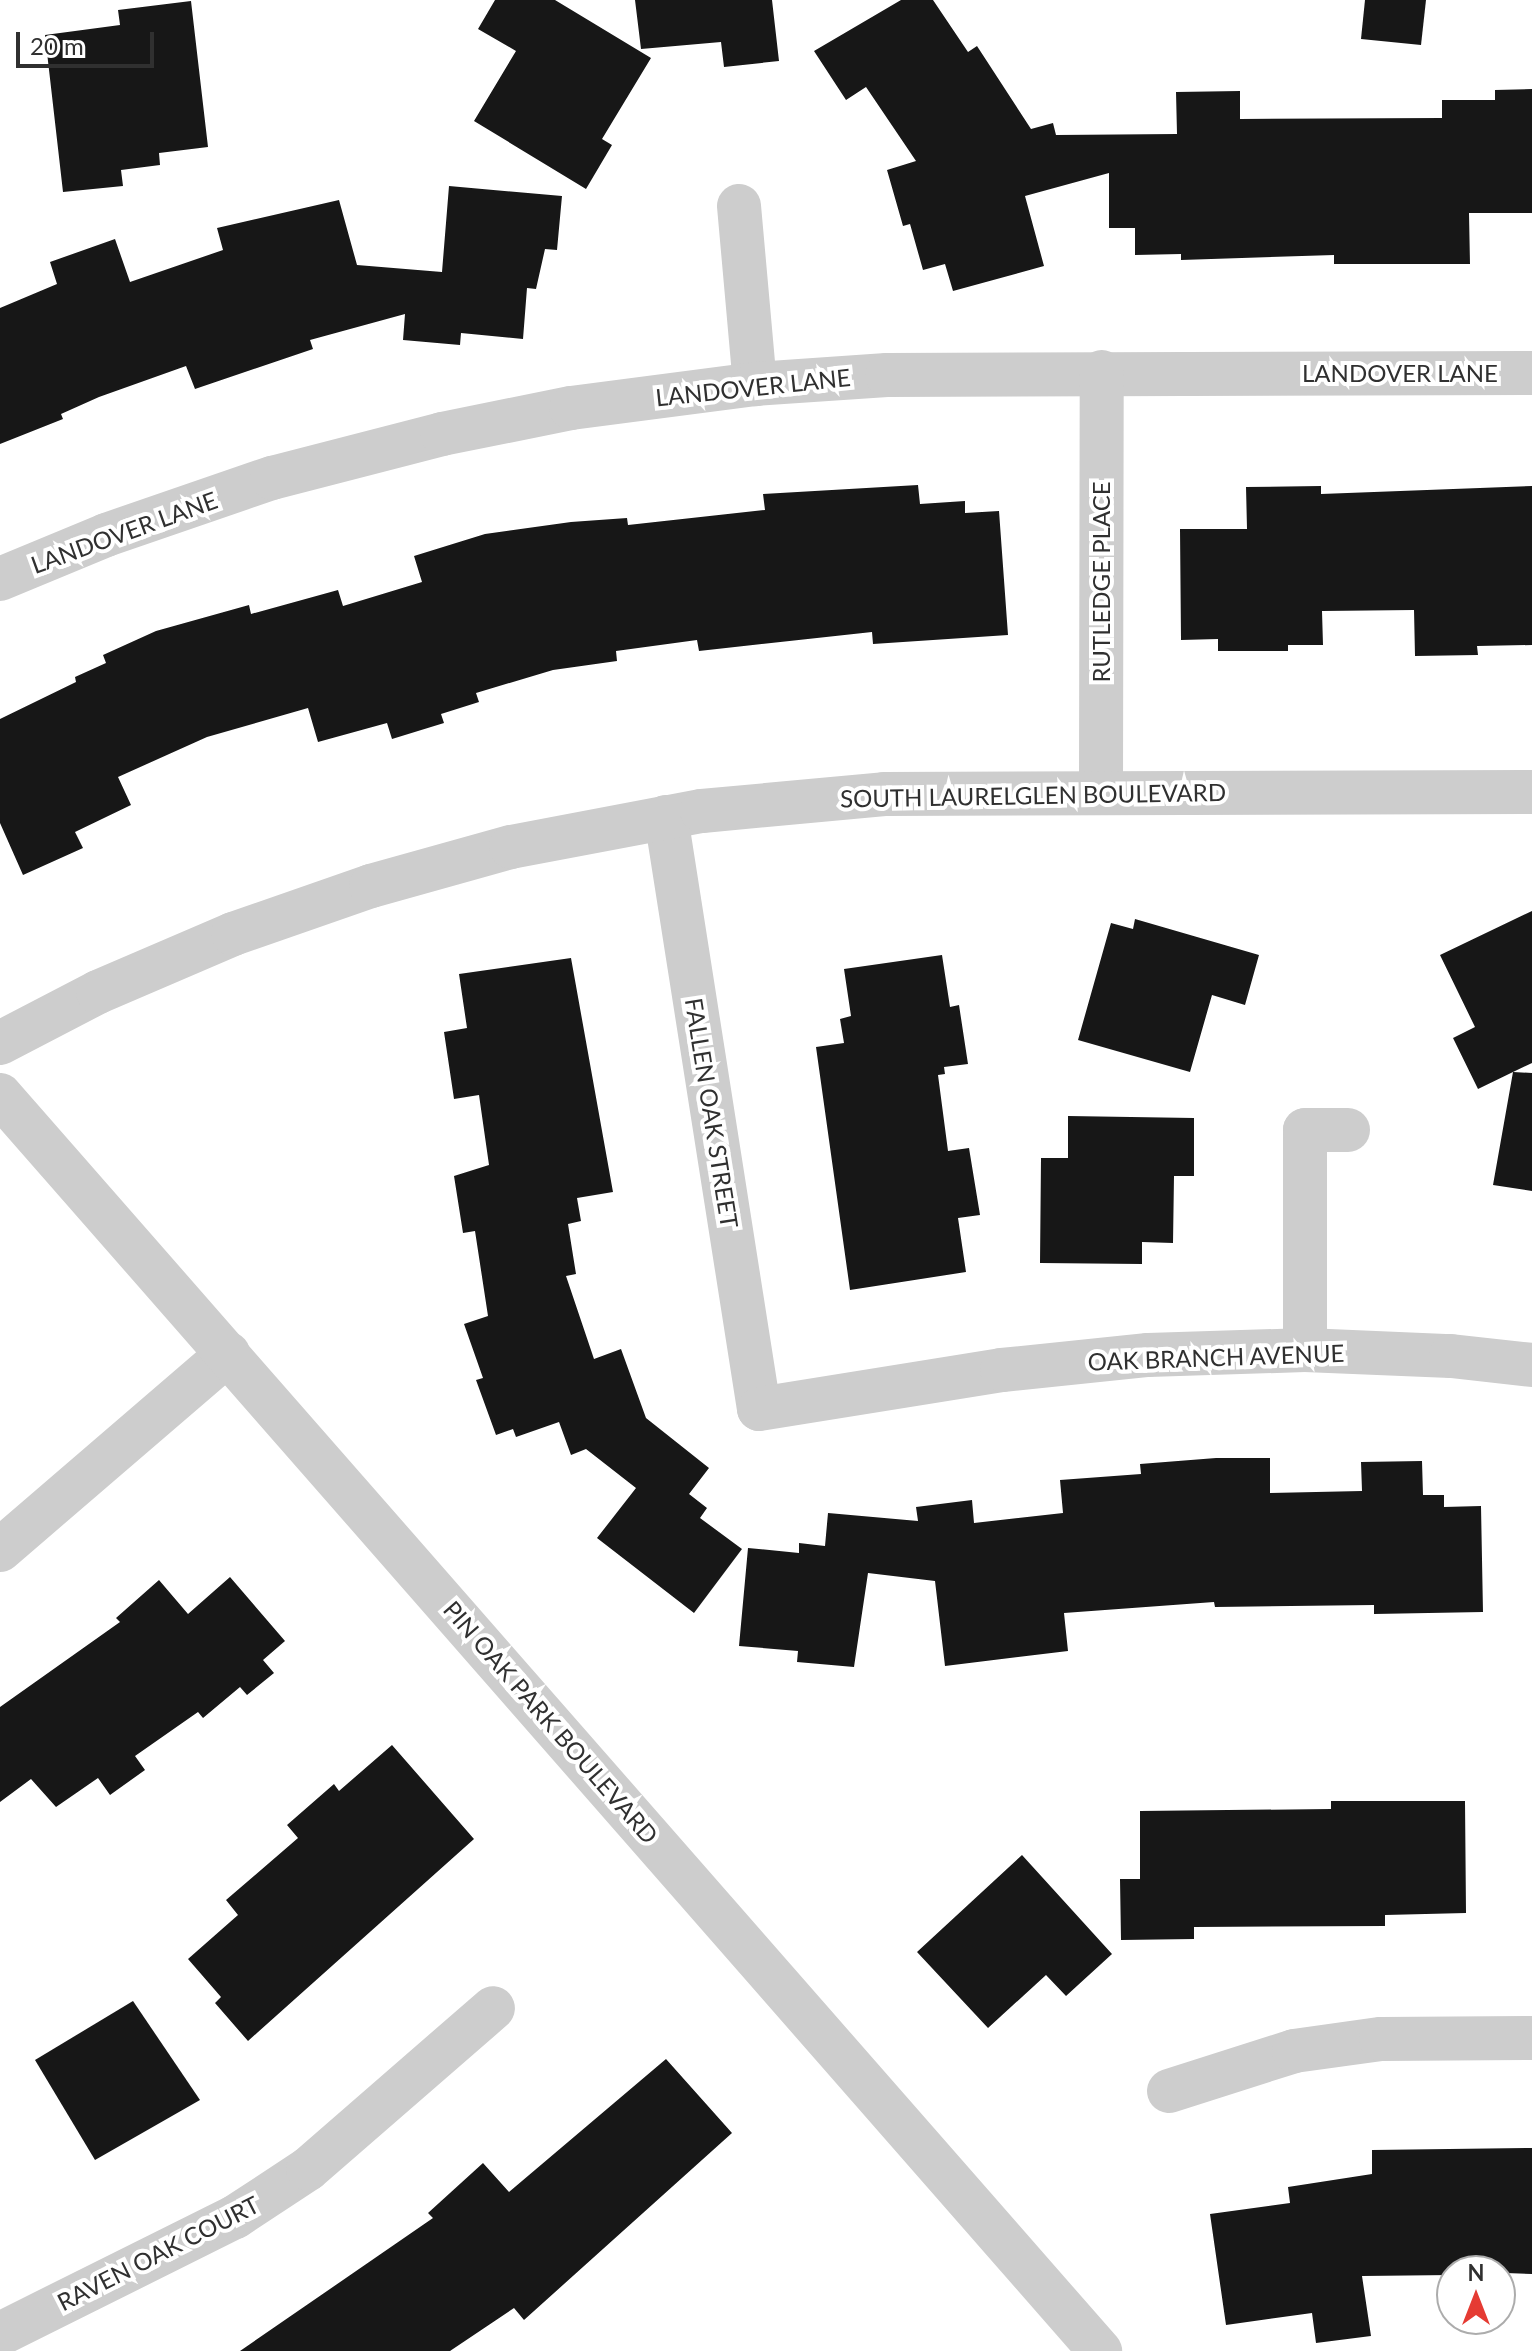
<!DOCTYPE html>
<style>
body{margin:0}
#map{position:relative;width:1532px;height:2351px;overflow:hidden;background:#fff;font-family:Lato,sans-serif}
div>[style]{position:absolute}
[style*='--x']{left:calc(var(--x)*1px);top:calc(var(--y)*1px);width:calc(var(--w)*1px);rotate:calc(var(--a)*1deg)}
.building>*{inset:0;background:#171717}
.minor>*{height:44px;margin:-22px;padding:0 22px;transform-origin:22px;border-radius:22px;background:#cdcdcd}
.tertiary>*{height:44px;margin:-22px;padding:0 22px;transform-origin:22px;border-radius:22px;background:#cdcdcd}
span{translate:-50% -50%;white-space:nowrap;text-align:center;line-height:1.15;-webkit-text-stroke:8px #fff;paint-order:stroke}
.street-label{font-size:24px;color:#303030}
.north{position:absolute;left:1436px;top:2255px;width:80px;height:80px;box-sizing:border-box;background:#fff;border:2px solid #acacac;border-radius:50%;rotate:0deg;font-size:22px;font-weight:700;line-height:32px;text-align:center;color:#303030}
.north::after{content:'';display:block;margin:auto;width:28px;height:36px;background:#e53b33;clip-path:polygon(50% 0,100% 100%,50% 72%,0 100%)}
.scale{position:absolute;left:16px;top:32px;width:138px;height:36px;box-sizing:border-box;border:4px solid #303030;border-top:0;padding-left:10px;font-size:24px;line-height:28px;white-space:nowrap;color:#303030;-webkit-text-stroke:6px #fff;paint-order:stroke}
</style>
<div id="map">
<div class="building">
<i style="clip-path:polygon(495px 0,555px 0,651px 58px,602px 139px,612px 145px,586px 189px,474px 121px,516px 51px,478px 29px)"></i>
<i style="clip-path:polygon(635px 0,772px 0,779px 61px,724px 67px,721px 42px,641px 49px)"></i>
<i style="clip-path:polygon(901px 0,933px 0,968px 52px,977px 46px,1031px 129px,1053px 123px,1056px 135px,1177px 134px,1176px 92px,1240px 91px,1240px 119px,1442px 118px,1442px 100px,1495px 100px,1495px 90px,1532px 89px,1532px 213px,1469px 213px,1470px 264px,1334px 264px,1334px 255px,1181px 260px,1181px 254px,1135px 255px,1135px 228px,1109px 228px,1109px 173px,1025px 196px,1044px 266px,953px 291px,945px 264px,923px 270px,910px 224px,903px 226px,887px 170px,916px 161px,866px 87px,846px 100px,814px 51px)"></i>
<i style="clip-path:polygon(1365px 0,1426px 0,1421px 45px,1361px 39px)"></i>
<i style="clip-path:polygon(191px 1px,208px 147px,159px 153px,160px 165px,121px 170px,123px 186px,63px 192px,45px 35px,120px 25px,118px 10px)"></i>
<i style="clip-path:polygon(449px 186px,562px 196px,557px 250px,545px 249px,536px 289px,527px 288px,523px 339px,461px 333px,460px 345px,403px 340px,405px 314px,310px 340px,313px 349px,195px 389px,186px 366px,99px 397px,61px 414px,63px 419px,0 444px,0 308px,57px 284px,50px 262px,115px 239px,130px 282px,223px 250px,217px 228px,339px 200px,357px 265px,442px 272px)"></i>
<i style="clip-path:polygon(918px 485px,920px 504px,965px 501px,965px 513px,999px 511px,1008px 635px,873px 644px,872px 632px,699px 651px,697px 640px,616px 651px,617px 661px,553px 670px,476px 693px,479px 702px,441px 714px,444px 723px,392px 739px,387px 723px,318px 742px,308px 708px,207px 737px,118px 777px,131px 805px,75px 832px,83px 848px,23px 875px,0 823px,0 719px,76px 682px,75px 677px,106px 663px,103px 655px,156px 631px,249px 605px,251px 614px,338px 590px,343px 606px,422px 582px,414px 556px,485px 534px,571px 522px,627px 518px,628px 525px,765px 510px,763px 494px)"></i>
<i style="clip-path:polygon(1321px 486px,1321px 494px,1532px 486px,1532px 645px,1477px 646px,1478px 655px,1415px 656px,1414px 610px,1322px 611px,1323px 645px,1288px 645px,1288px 651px,1218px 651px,1218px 639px,1181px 640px,1180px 529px,1247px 529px,1246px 487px)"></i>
<i style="clip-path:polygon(1532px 911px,1532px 1063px,1513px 1072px,1532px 1073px,1532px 1191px,1493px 1185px,1513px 1072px,1478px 1089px,1453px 1038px,1475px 1027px,1440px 955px)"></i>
<i style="clip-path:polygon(1135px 919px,1259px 955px,1245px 1005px,1212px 995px,1190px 1072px,1078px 1040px,1111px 923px,1133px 929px)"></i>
<i style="clip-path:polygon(942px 955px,950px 1007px,959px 1005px,968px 1064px,944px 1067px,945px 1074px,938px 1075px,948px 1151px,969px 1148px,980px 1215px,958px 1218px,966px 1272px,850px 1290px,816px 1047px,844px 1043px,840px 1019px,851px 1016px,844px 969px)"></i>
<i style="clip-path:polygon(571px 958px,613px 1192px,577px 1198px,581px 1221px,568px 1224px,576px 1274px,566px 1276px,594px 1359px,621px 1349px,646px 1418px,709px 1468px,689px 1494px,707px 1508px,700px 1518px,742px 1549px,694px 1613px,597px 1538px,636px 1488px,586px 1449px,571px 1455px,559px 1422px,516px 1437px,513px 1429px,496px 1435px,476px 1380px,483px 1378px,464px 1324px,488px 1316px,475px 1231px,463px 1233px,454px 1176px,489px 1165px,479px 1095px,454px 1099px,444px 1032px,467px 1028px,459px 974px)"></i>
<i style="clip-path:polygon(1068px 1116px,1194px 1118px,1194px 1176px,1174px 1176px,1173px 1243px,1142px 1242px,1142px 1264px,1040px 1263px,1041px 1158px,1068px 1158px)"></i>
<i style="clip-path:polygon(1216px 1458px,1270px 1458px,1270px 1493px,1362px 1491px,1361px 1462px,1422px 1461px,1423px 1495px,1444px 1495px,1444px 1507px,1481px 1506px,1483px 1612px,1374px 1614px,1374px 1605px,1215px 1607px,1214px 1602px,1064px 1613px,1068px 1651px,945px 1666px,935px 1581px,868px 1573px,854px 1667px,797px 1662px,798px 1651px,739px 1646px,748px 1548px,799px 1553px,799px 1543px,825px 1546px,828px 1513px,918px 1521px,916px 1507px,972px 1500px,974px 1523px,1063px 1513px,1060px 1480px,1141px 1474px,1140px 1464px)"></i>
<i style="clip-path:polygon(230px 1577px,285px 1641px,263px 1660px,274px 1673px,247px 1695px,240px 1687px,203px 1718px,198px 1712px,135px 1756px,145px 1770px,110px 1795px,98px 1778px,56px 1807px,31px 1779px,0 1802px,0 1707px,120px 1622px,116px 1618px,159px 1580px,188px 1614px)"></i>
<i style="clip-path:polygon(392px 1745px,474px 1839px,248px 2041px,215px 2003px,221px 1997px,188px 1959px,238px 1915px,226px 1900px,298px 1838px,287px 1825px,334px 1784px,339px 1791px)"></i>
<i style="clip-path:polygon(1331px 1801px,1465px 1801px,1466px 1913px,1385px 1915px,1385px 1926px,1194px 1927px,1194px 1939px,1121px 1940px,1120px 1879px,1140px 1879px,1140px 1811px,1331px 1809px)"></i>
<i style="clip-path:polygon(1022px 1855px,1112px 1954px,1066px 1996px,1046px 1975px,988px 2028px,917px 1952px)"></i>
<i style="clip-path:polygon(133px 2001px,200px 2100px,95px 2160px,35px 2060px)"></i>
<i style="clip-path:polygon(666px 2059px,732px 2133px,524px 2320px,514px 2308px,450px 2351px,240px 2351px,433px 2218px,428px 2213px,483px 2163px,509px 2192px)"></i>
<i style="clip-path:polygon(1532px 2148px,1532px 2274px,1452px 2271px,1452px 2275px,1362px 2276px,1371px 2336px,1316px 2343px,1312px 2313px,1226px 2325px,1210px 2214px,1290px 2203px,1288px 2187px,1372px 2174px,1372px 2150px)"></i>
</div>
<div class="minor">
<i style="--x:739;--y:206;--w:179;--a:84.9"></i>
<i style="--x:0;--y:579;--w:115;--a:-22.5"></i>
<i style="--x:106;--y:535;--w:176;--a:-19"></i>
<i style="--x:272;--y:478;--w:176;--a:-14.5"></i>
<i style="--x:442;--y:434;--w:132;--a:-11.4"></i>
<i style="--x:571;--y:408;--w:186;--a:-7.4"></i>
<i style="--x:755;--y:384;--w:132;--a:-3.9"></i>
<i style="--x:887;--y:375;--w:645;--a:-0.18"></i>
<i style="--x:1101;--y:792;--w:420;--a:-89.9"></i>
<i style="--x:666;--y:817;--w:599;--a:81.07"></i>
<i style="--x:759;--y:1409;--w:246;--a:-9.1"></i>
<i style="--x:1002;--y:1370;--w:147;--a:-5.9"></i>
<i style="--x:1148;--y:1355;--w:157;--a:-1.8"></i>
<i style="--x:1305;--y:1350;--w:146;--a:2.4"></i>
<i style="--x:1451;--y:1356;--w:81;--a:6.3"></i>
<i style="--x:1305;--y:1350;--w:220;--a:-90"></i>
<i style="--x:1305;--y:1130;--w:43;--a:0"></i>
<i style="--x:0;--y:1550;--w:301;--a:-40.7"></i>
<i style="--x:1169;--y:2091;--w:131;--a:-17.7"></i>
<i style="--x:1294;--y:2051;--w:88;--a:-7.9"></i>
<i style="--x:1381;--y:2039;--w:151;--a:-0.4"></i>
<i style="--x:0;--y:2334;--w:263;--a:-26.5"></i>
<i style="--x:235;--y:2217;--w:87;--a:-33.3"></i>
<i style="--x:308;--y:2169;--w:245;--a:-41"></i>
</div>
<div class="tertiary">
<i style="--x:0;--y:1043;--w:110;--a:-27.5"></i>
<i style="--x:98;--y:992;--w:147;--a:-23.2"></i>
<i style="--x:233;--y:934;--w:146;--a:-19.2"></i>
<i style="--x:371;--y:886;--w:145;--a:-15.6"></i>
<i style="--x:511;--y:847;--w:194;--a:-10.7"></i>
<i style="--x:702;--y:811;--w:183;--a:-5.3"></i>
<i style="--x:884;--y:794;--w:648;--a:-0.18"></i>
<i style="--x:0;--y:1095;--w:1670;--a:48.79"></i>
</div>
<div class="street-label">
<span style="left:1400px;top:373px">LANDOVER LANE</span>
<span style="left:753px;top:387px;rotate:-6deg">LANDOVER LANE</span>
<span style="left:124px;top:532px;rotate:-20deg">LANDOVER LANE</span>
<span style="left:1101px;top:582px;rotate:-90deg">RUTLEDGE PLACE</span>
<span style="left:1033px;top:795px;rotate:-1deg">SOUTH LAURELGLEN BOULEVARD</span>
<span style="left:712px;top:1113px;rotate:81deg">FALLEN OAK STREET</span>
<span style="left:1216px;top:1357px;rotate:-2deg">OAK BRANCH AVENUE</span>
<span style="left:551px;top:1722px;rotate:49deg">PIN OAK PARK BOULEVARD</span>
<span style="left:158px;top:2253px;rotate:-27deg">RAVEN OAK COURT</span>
</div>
<div class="north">N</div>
<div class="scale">20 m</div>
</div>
